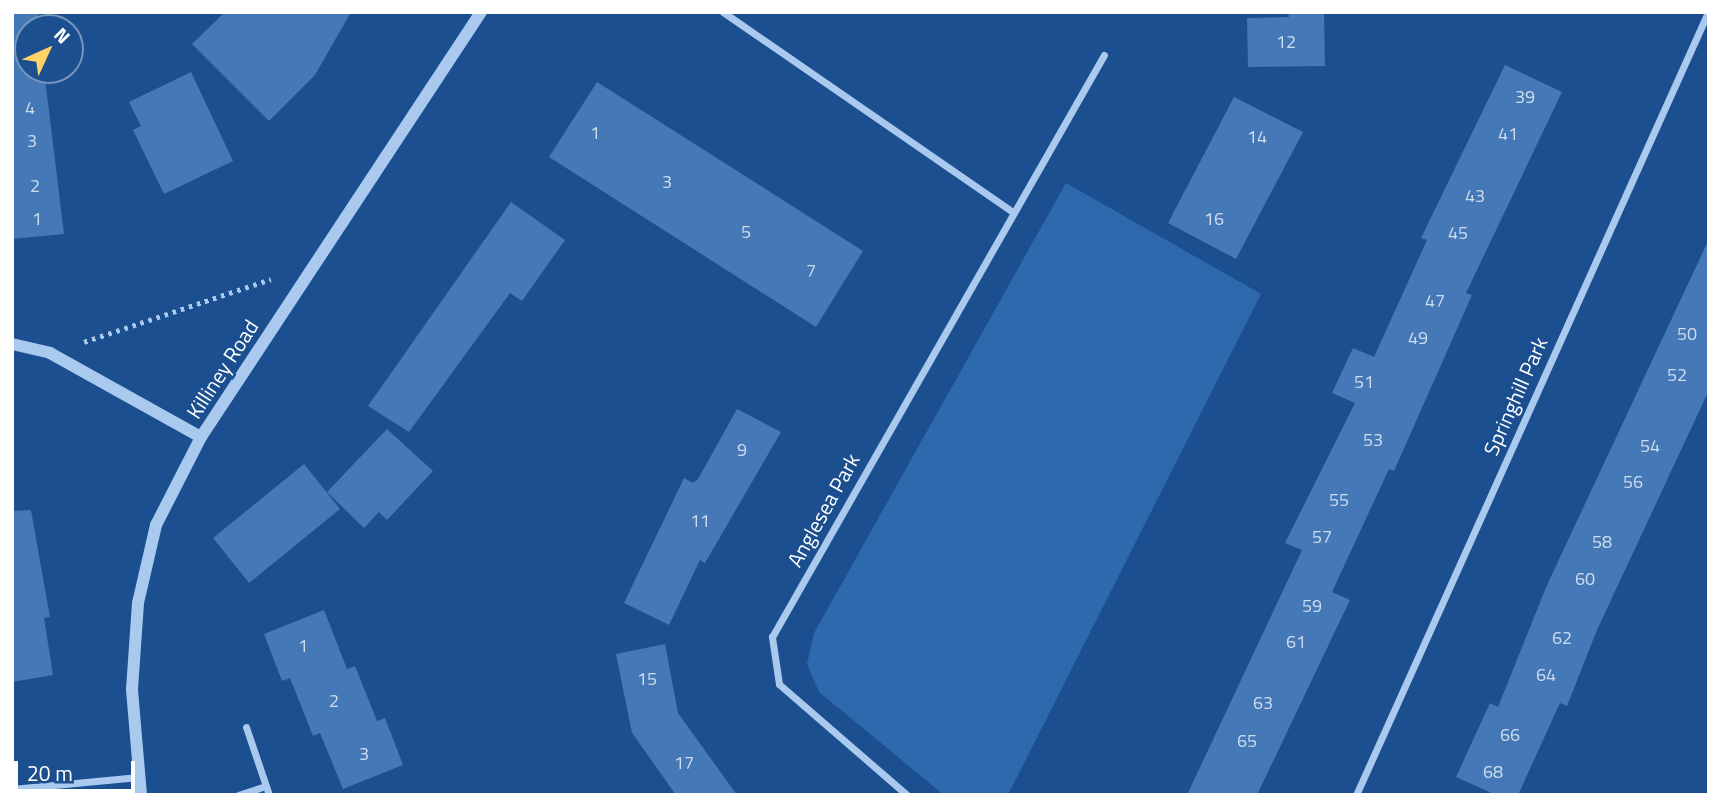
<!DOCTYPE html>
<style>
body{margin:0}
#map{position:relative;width:1721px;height:807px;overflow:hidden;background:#1b4f8f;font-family:"Titillium Web",sans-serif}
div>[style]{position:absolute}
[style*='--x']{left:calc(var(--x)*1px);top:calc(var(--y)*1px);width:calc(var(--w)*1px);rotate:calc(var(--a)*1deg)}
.green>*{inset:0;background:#2e69ad}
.building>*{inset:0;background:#4478b7}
.path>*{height:4.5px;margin-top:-2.25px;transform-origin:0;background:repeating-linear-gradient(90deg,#a9c9ee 0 3.5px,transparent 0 8.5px)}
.minor>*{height:7px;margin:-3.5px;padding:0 3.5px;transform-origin:3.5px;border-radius:3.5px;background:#a9c9ee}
.tertiary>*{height:12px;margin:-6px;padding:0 6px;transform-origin:6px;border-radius:6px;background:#a9c9ee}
span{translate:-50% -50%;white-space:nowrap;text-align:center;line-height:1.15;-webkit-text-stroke:5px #1b4f8f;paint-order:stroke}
.number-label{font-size:18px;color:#d0dded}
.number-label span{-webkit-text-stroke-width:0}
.street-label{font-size:21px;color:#fff}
.frame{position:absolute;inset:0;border:14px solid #fff;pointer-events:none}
.north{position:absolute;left:14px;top:14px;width:70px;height:70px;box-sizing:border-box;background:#1b4f8f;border:2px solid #7695bc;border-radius:50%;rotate:45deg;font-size:19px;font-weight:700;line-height:28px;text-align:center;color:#fff}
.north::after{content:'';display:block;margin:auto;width:24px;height:32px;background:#ffd166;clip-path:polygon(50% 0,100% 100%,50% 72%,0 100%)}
.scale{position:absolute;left:14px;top:761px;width:121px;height:32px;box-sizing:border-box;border:4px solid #fff;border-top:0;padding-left:9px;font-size:21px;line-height:24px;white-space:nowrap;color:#fff;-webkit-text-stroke:5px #1b4f8f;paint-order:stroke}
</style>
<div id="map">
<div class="green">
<i style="clip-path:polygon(1066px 183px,1261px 294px,1008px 795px,944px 795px,819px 692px,807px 664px,814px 633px)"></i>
</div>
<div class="building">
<i style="clip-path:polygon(12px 12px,38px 12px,40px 28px,28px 28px,28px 70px,44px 70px,64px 234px,12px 239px)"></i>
<i style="clip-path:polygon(225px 12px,351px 12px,315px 75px,269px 121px,192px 44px)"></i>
<i style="clip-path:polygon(1288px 12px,1324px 12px,1325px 66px,1248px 67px,1247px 18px,1289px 17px)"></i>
<i style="clip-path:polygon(1505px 65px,1562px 92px,1466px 293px,1472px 295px,1394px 471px,1389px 469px,1332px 592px,1350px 600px,1257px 795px,1187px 795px,1302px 550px,1285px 543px,1355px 403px,1332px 393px,1353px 348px,1374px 357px,1427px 240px,1421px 238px)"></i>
<i style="clip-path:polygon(191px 72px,233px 161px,164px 194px,133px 130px,141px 126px,129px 102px)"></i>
<i style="clip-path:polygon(597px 82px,863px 251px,816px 327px,549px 157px)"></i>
<i style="clip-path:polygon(1234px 97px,1303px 132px,1236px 259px,1168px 223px)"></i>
<i style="clip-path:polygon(511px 202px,565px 240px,522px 301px,510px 293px,409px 432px,368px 406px)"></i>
<i style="clip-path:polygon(1709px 239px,1709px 390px,1597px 630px,1567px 706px,1560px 703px,1518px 795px,1496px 795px,1456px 777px,1490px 703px,1498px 707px,1547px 585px)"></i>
<i style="clip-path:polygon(737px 409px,781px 432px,705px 563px,700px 560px,669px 625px,624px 603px,684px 478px,693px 483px,698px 479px)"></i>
<i style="clip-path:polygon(387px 429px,433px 471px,387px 520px,379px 512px,364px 528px,327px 492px)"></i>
<i style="clip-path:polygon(304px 464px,340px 509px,249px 583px,213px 538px)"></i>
<i style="clip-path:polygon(31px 510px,50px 617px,44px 618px,53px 675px,12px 682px,12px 511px)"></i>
<i style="clip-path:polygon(324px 610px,347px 669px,355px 666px,377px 721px,385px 718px,403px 765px,343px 789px,320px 733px,313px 736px,290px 678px,282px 681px,264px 634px)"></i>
<i style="clip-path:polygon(665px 644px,678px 713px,737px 795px,676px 795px,632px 733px,616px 654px)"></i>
</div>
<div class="path">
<i style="--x:84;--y:342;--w:197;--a:-18.6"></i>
</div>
<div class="minor">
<i style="--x:723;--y:12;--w:351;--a:34.6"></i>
<i style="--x:246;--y:727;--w:72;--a:71.3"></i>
<i style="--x:12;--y:789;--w:127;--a:-5.4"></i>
<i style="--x:238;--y:795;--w:29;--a:-18"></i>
<i style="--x:907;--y:795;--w:169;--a:-139.1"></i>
<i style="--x:779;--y:684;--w:48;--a:-98.5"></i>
<i style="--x:772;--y:637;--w:670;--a:-60.3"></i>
<i style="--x:1356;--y:795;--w:858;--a:-65.79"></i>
</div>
<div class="tertiary">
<i style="--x:12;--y:344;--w:39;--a:13"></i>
<i style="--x:50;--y:353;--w:173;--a:29.1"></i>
<i style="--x:141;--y:795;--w:106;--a:-94.9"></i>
<i style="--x:132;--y:689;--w:86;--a:-86"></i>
<i style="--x:138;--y:603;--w:80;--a:-77"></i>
<i style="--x:156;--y:525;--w:99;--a:-62.9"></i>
<i style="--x:201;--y:437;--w:509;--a:-56.62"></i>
</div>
<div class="number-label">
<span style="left:1286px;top:42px">12</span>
<span style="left:1525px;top:97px">39</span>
<span style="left:30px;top:108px">4</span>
<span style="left:595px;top:133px">1</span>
<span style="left:1508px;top:134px">41</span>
<span style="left:1257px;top:137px">14</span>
<span style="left:32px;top:141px">3</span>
<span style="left:667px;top:182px">3</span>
<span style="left:35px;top:186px">2</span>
<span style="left:1475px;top:196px">43</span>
<span style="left:37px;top:219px">1</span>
<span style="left:1214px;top:219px">16</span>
<span style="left:746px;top:232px">5</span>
<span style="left:1458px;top:233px">45</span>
<span style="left:811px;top:271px">7</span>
<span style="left:1435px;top:301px">47</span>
<span style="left:1687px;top:334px">50</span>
<span style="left:1418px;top:338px">49</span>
<span style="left:1677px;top:375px">52</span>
<span style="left:1364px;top:382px">51</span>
<span style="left:1373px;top:440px">53</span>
<span style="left:1650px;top:446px">54</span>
<span style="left:742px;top:450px">9</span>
<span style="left:1633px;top:482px">56</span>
<span style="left:1339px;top:500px">55</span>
<span style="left:700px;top:521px">11</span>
<span style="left:1322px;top:537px">57</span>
<span style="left:1602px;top:542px">58</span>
<span style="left:1585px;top:579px">60</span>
<span style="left:1312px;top:606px">59</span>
<span style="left:1562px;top:638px">62</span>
<span style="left:1296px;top:642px">61</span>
<span style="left:303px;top:646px">1</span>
<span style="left:1546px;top:675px">64</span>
<span style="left:647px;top:679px">15</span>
<span style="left:334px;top:701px">2</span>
<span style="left:1263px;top:703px">63</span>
<span style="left:1510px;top:735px">66</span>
<span style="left:1247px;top:741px">65</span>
<span style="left:364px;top:754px">3</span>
<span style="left:684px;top:763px">17</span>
<span style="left:1493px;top:772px">68</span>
</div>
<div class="street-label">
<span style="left:222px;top:369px;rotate:-57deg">Killiney Road</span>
<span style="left:1515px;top:396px;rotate:-66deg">Springhill Park</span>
<span style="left:823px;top:510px;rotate:-61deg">Anglesea Park</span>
</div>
<div class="frame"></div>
<div class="north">N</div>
<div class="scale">20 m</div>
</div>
